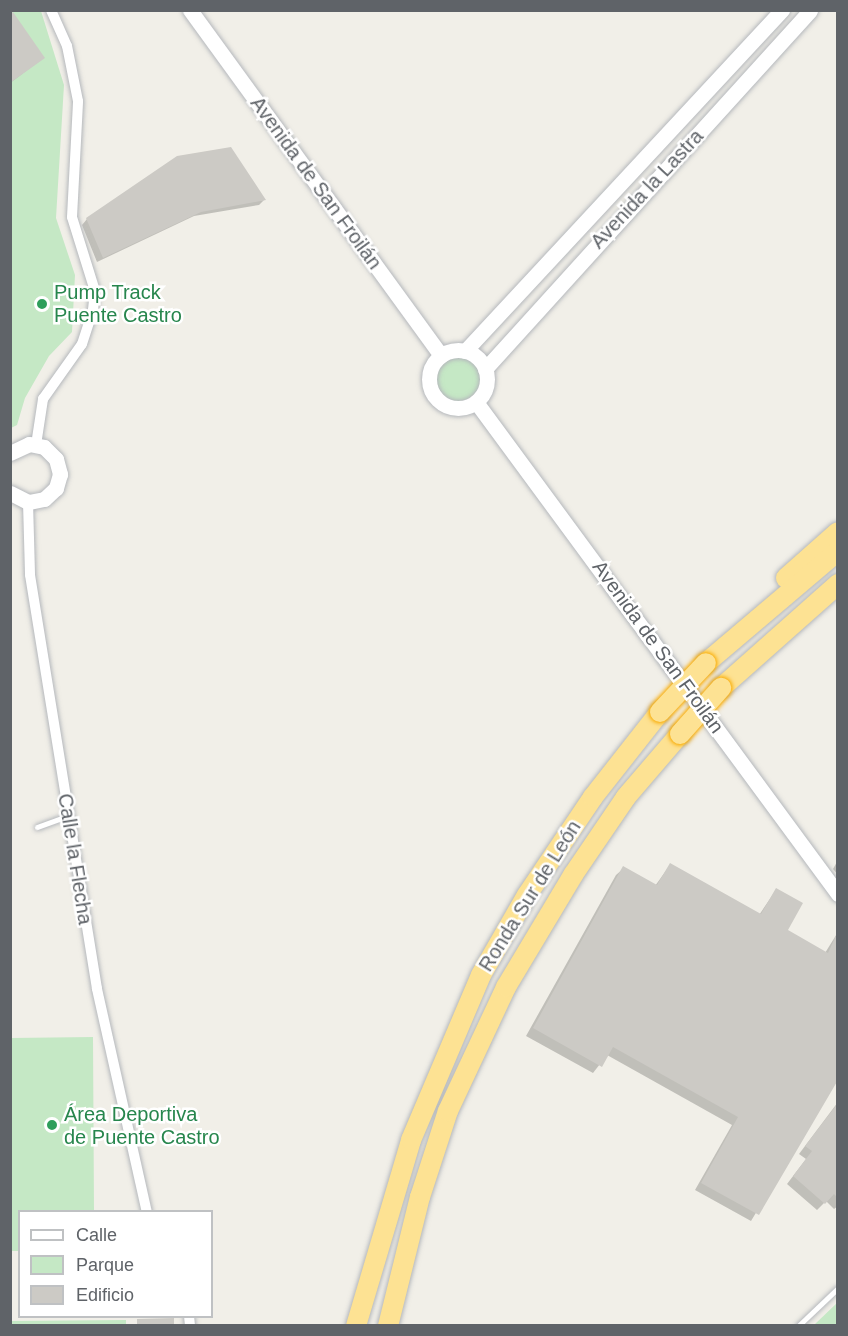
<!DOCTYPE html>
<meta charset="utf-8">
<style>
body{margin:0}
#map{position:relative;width:848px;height:1336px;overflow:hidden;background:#f1efe8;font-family:Helvetica,sans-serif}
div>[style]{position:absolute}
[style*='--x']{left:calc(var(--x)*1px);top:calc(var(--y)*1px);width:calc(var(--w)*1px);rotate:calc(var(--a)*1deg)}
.green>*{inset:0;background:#c5e8c5}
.round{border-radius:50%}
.shadow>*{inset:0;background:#0003}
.building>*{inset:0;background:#cccac5}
.roads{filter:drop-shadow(0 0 2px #b5b8bc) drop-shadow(0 0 2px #b5b8bc)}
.lane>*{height:5px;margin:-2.5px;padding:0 2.5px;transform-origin:2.5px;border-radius:2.5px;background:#fff}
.street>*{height:10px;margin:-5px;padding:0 5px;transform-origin:5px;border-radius:5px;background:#fff}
.secondary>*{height:15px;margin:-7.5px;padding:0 7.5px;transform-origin:7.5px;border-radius:7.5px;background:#fff}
.secondary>.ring{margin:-7.5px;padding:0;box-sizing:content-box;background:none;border:15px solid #fff;border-radius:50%}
.highway>*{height:20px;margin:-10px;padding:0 10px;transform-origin:10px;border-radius:10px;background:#fde293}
.bridges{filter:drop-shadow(0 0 2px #f9ab00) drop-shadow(0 0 2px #f9ab00)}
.highway-bridge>*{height:20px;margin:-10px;padding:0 10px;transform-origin:10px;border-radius:10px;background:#fde293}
.dots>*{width:16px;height:16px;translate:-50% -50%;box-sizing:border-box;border:3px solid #fff;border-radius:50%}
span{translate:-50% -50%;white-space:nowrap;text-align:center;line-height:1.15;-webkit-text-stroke:5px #fff;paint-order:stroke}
.street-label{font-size:20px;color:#5f6368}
.leisure-label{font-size:20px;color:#27864d}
.left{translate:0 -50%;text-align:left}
.frame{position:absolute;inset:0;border:12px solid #5f6368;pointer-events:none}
.legend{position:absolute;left:18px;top:1210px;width:195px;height:108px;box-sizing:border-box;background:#fff;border:2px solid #bfc1c3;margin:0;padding:8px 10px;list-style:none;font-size:18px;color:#5f6368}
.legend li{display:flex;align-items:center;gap:12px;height:30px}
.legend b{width:30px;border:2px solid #bfc1c3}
</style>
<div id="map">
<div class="green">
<i style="clip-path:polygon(11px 11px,41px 11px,64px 85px,56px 218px,75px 275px,72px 332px,49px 356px,25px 398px,17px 425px,11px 428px)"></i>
<i class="round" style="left:436px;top:357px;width:44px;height:44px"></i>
<i style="clip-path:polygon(93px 1037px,94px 1211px,20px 1212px,19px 1251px,11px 1251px,11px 1038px)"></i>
<i style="clip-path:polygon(837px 1303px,837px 1325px,814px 1325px)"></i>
<i style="clip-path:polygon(126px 1320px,126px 1326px,10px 1325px,11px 1321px)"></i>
</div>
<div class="shadow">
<i style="clip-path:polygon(10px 16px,43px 58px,10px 83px)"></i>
<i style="clip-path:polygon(264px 200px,259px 205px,194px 216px,97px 262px,82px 225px,87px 219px)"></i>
<i style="clip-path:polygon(838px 860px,838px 875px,833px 869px)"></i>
<i style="clip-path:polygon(670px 865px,759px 915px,776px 890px,786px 931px,825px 953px,838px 932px,838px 1077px,751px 1221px,695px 1190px,732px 1125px,607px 1055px,593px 1073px,526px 1036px,616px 875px,624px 868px,655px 886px)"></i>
<i style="clip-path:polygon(838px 1102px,838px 1206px,834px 1209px,826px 1201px,817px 1210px,787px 1184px,806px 1159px,799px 1154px)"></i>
</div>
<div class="building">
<i style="clip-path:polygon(13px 12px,45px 58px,10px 83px,10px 14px)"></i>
<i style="clip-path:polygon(231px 147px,266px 200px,201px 212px,103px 258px,86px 218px,177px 156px)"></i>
<i style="clip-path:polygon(670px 863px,761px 914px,776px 888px,803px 903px,788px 930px,828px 953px,838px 931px,838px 1080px,759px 1215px,701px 1183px,738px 1117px,613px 1047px,602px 1067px,533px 1028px,623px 866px,657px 885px)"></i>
<i style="clip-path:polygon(838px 1103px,838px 1198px,834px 1194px,825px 1204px,793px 1176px,812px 1151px,805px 1146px)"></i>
<i style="clip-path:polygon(174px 1318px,174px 1326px,137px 1326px,137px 1319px)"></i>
</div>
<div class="roads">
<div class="lane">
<i style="--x:37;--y:827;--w:33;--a:-20"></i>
<i style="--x:798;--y:1326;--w:55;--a:-43.5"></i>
</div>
<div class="street">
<i style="--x:36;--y:445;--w:47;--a:-81.3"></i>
<i style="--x:43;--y:399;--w:67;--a:-54.7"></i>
<i style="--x:82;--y:344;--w:36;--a:-72"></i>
<i style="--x:93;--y:310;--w:19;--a:-84"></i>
<i style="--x:95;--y:291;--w:77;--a:-107.3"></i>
<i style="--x:72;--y:217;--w:116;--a:-87"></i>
<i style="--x:78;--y:101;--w:56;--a:-101.3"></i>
<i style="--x:67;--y:46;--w:39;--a:-114"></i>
<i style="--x:28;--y:502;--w:73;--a:88.4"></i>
<i style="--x:30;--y:575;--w:419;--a:80.8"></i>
<i style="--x:97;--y:989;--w:229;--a:77.4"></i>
<i style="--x:189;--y:1316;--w:10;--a:84"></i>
</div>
<div class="secondary">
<i style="--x:190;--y:10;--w:427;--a:54"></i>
<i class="ring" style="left:429px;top:350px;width:43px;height:43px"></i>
<i style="--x:465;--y:351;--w:466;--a:-47.1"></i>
<i style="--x:485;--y:369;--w:484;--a:-47.8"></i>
<i style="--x:476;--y:402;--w:611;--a:53.66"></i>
<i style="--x:10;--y:453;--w:21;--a:-25"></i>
<i style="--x:29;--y:444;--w:15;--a:11"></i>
<i style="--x:44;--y:447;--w:17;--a:45"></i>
<i style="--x:56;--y:459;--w:16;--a:75"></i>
<i style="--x:60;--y:474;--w:15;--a:106"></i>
<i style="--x:56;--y:488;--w:16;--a:137"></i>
<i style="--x:44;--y:499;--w:16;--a:169"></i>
<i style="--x:28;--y:502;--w:20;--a:-153"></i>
</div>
<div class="highway">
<i style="--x:786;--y:578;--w:69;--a:-41.5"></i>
<i style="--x:706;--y:663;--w:173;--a:-40.3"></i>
<i style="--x:721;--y:688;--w:157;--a:-41.6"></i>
<i style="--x:356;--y:1326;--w:194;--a:-73.5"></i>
<i style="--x:411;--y:1140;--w:179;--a:-67"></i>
<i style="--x:481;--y:975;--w:92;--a:-60.1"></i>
<i style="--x:527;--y:895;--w:118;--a:-56"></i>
<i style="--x:593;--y:797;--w:108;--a:-51.8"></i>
<i style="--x:388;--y:1326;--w:133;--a:-76.1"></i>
<i style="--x:420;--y:1197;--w:90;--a:-72"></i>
<i style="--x:448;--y:1111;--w:137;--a:-64.9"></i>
<i style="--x:506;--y:987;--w:131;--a:-59.1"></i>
<i style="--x:573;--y:875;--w:94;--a:-55.8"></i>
<i style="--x:626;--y:797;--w:83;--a:-49.4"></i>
</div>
</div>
<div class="bridges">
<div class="highway-bridge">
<i style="--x:660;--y:712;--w:67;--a:-46.8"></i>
<i style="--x:680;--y:734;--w:62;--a:-48.3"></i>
</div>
</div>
<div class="dots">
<i style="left:42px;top:304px;background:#2e9e5b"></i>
<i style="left:52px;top:1125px;background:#2e9e5b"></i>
</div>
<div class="street-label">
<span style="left:316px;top:183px;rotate:54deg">Avenida de San Froilán</span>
<span style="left:647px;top:189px;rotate:-47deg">Avenida la Lastra</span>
<span style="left:658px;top:647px;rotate:54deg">Avenida de San Froilán</span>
<span style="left:75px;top:859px;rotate:81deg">Calle la Flecha</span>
<span style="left:530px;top:896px;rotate:-58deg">Ronda Sur de León</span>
</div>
<div class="leisure-label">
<span class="left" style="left:54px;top:304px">Pump Track<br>Puente Castro</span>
<span class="left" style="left:64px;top:1126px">Área Deportiva<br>de Puente Castro</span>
</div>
<div class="frame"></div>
<ul class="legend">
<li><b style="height:8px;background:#fff"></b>Calle</li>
<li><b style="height:16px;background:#c5e8c5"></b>Parque</li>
<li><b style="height:16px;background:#cccac5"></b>Edificio</li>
</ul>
</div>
